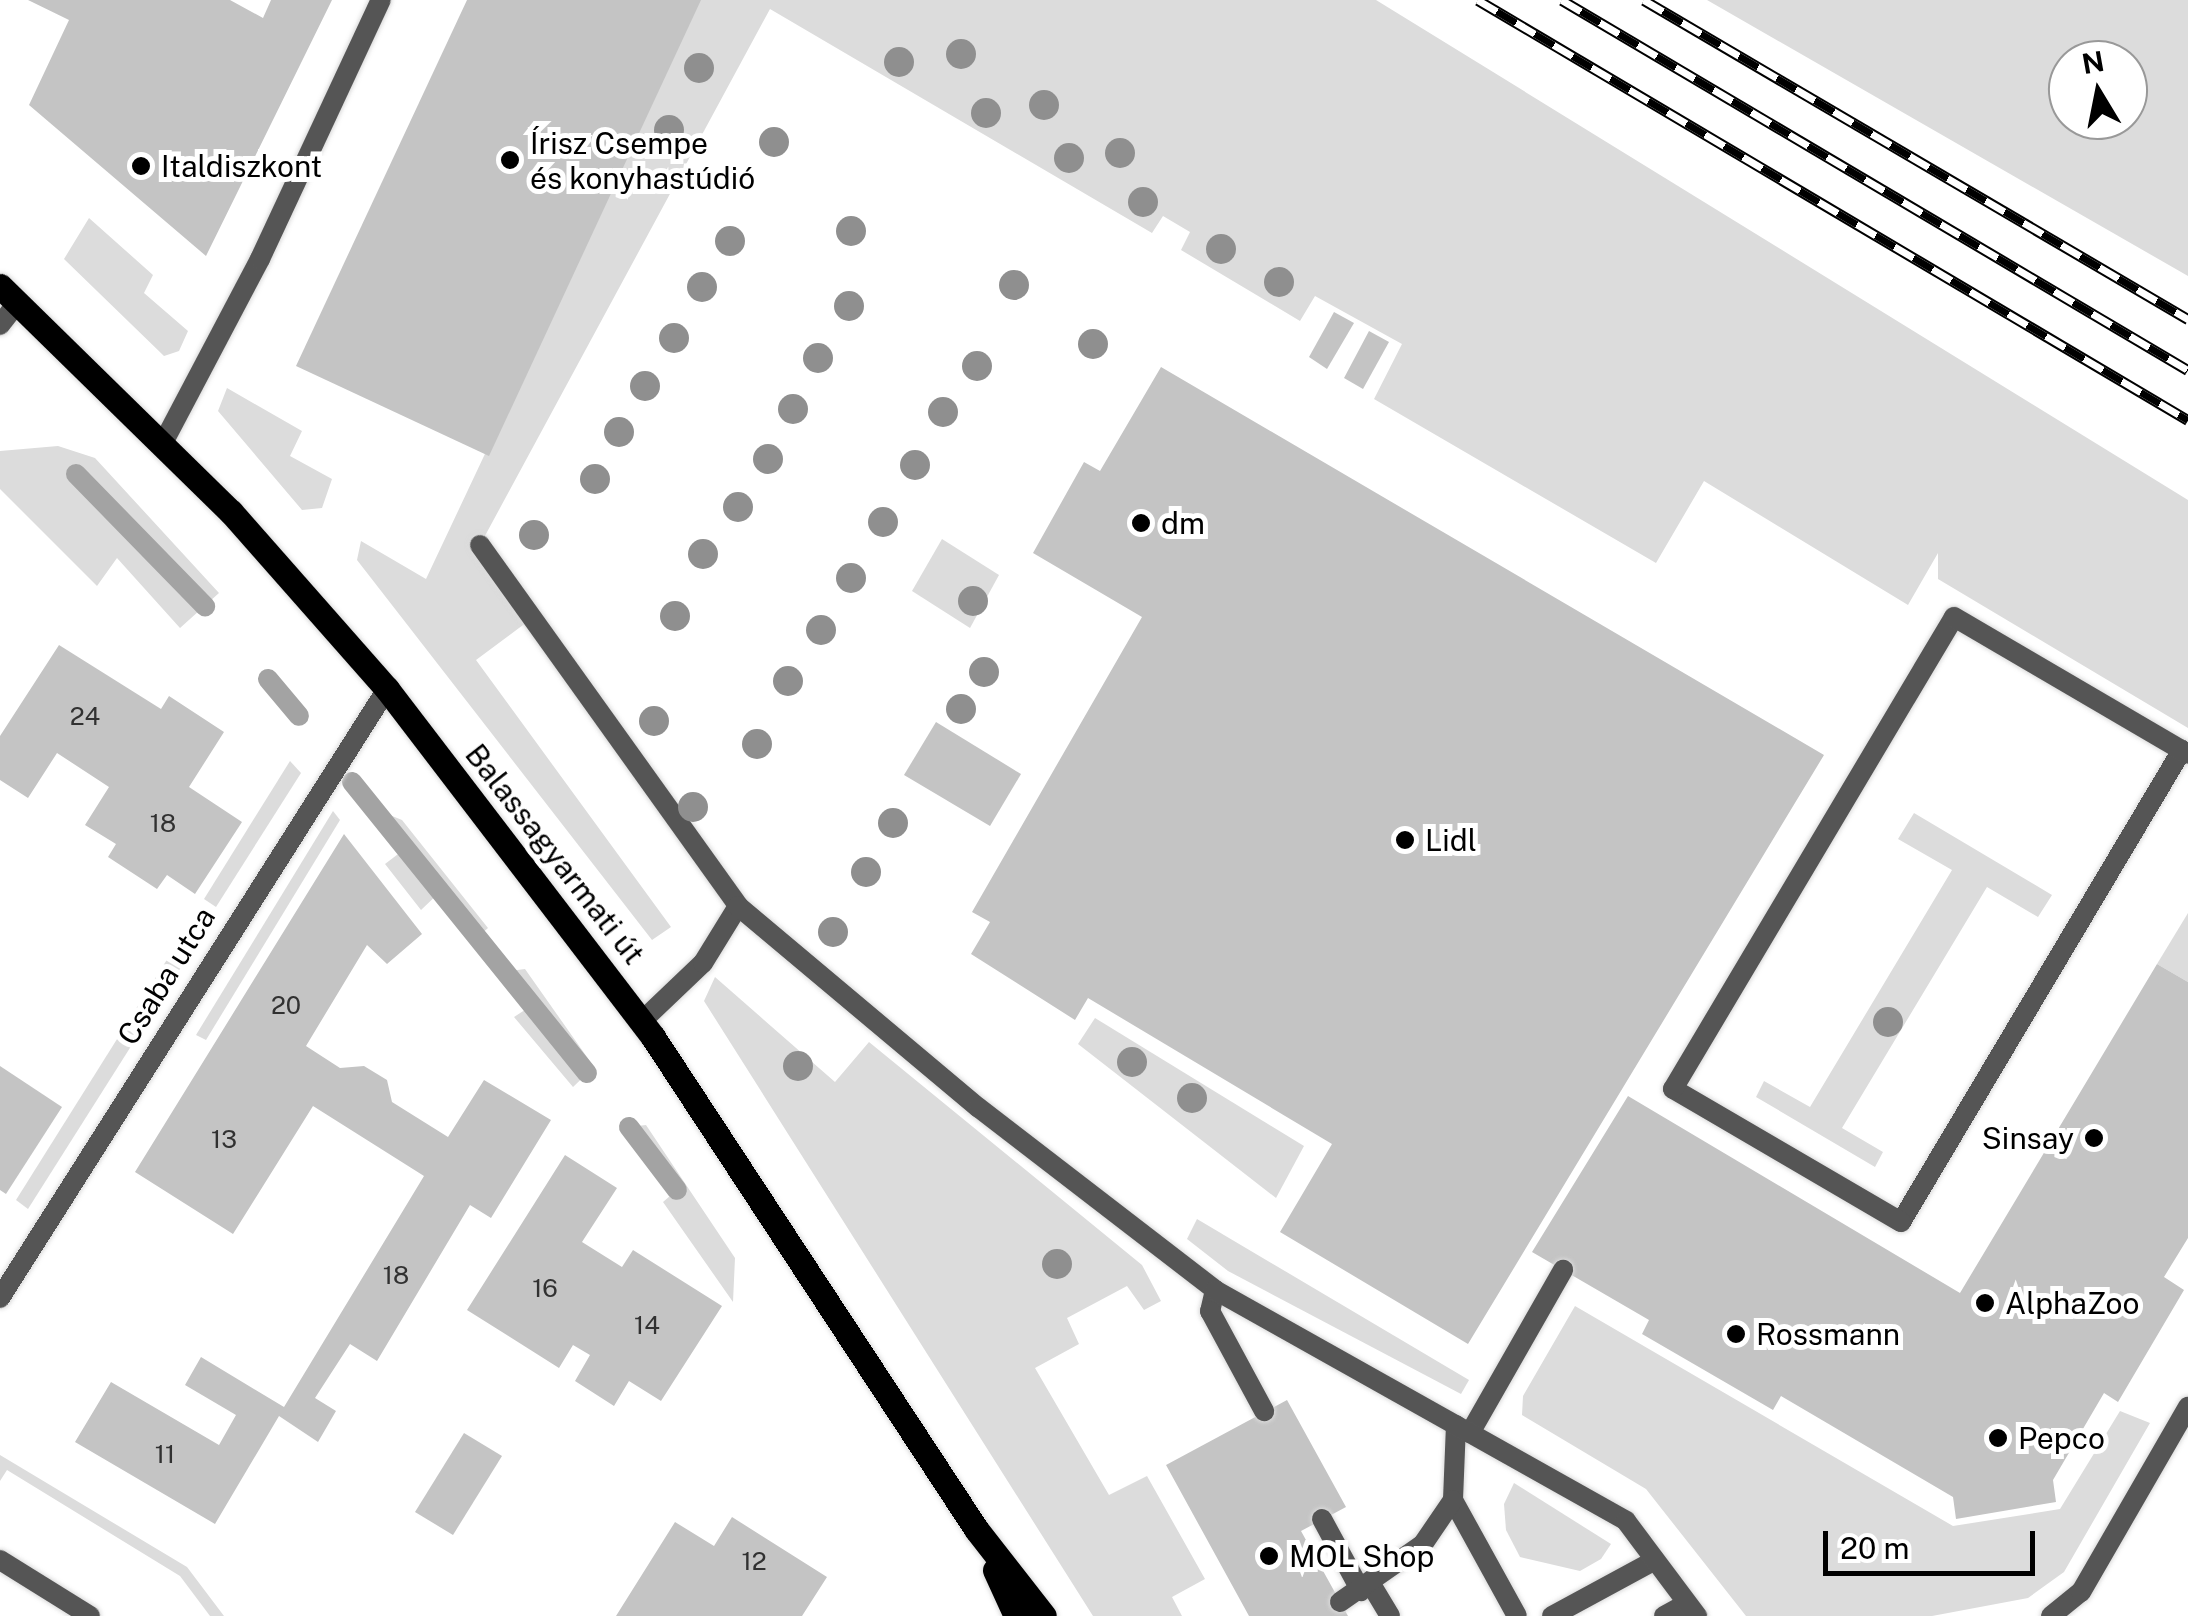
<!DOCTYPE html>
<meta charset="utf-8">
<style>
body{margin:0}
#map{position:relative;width:2188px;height:1616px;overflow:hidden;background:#fff;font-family:"Public Sans",sans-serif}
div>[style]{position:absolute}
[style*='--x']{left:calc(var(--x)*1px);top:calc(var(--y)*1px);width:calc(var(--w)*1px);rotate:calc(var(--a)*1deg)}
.green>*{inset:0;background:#dcdcdc}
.stream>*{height:20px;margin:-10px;padding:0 10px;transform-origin:10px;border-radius:10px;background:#a3a3a3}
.building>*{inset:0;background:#c4c4c4}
.roads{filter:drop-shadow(0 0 2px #dbdbdb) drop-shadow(0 0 2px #dbdbdb)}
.lane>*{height:20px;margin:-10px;padding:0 10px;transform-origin:10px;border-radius:10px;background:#555}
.street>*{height:20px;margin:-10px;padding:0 10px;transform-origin:10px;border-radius:10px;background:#555}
.primary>*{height:25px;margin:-12.5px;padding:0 12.5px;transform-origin:12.5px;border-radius:12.5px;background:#000}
.rail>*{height:11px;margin-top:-5.5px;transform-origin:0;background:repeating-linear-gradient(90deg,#fff 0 22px,#000 0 44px);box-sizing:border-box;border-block:2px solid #000}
.trees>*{width:30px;height:30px;margin:-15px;border-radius:50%;background:#8f8f8f}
.dots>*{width:28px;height:28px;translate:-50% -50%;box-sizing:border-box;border:5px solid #fff;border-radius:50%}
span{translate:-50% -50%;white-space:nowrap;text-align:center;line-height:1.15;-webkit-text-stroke:10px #fff;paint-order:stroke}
.number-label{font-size:25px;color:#313131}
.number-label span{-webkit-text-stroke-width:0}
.poi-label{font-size:30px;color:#000}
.left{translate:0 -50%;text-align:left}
.right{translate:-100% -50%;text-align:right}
.street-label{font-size:30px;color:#000}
.north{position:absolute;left:2048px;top:40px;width:100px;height:100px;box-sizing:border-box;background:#fff;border:2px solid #999;border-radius:50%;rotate:350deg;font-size:28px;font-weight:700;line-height:40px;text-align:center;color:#000}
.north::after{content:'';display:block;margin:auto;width:35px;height:45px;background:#000;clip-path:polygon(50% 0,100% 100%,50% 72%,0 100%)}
.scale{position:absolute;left:1823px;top:1531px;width:212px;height:45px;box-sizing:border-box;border:5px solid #000;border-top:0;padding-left:12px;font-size:30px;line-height:35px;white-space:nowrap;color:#000;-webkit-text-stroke:8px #fff;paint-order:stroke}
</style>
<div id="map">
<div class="green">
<i style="clip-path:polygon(699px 0,1376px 0,2188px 500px,2188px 728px,1938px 579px,1938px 553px,1908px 605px,1704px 481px,1656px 563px,1374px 399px,1402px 344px,1315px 296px,1300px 321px,1181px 250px,1190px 232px,1163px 216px,1152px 233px,770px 9px,480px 545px,531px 619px,476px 660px,671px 927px,652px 940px,357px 560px,361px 541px,426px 579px)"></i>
<i style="clip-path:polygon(evenodd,1707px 0,2188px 0,2188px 276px,1707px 0,2128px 60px,2128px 120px,2068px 120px,2068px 60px,2128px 60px)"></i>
<i style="clip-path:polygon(89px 218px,153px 275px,144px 293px,188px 331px,179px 351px,164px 356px,64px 259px)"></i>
<i style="clip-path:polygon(227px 388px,302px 431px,290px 456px,332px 479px,322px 508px,302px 510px,218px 411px)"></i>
<i style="clip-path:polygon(58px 446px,95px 458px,219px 593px,180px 628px,117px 558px,97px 586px,0 489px,0 451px)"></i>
<i style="clip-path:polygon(942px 539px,999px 575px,970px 628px,912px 591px)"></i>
<i style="clip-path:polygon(290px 761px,301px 773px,216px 907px,204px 899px)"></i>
<i style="clip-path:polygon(375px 809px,402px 820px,488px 928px,480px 935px,442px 890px,421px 910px,385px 864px,406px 848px)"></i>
<i style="clip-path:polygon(333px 811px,340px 820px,206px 1040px,196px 1035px)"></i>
<i style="clip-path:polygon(1914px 813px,2052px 895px,2038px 917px,1987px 887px,1842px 1128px,1883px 1152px,1875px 1167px,1756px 1097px,1764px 1081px,1810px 1107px,1952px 870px,1898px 839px)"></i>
<i style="clip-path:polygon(2188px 913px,2188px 982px,2157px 964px)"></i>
<i style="clip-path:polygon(183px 934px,197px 942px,28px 1209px,16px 1200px)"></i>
<i style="clip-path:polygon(525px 969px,594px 1067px,573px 1087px,514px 1017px,534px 1004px,510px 971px)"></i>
<i style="clip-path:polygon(715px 977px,835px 1082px,869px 1042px,1142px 1265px,1161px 1301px,1144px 1310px,1127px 1286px,1067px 1318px,1079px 1344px,1035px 1368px,1109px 1495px,1147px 1476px,1205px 1579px,1172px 1597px,1182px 1616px,1093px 1616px,704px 1001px)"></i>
<i style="clip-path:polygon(1095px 1018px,1304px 1146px,1276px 1198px,1078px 1044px)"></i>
<i style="clip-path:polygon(646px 1125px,735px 1258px,733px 1302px,663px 1202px,677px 1190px,629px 1127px)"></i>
<i style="clip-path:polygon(1197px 1219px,1469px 1380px,1461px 1394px,1228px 1271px,1187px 1239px)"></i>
<i style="clip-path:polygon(1575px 1306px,1953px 1526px,2060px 1509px,2120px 1411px,2150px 1423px,2064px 1572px,2028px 1598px,1932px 1616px,1746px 1616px,1646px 1489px,1522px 1415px,1523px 1396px)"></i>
<i style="clip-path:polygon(0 1455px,187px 1567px,224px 1616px,210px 1616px,180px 1576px,7px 1470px,0 1481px)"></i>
<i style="clip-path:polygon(1514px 1483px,1611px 1544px,1601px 1559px,1580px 1571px,1520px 1557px,1506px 1530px,1504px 1504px)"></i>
</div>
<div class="stream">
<i style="--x:76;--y:474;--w:185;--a:45.7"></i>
<i style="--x:268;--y:679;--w:48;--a:50"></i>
<i style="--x:352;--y:782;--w:374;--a:51.1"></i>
<i style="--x:629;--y:1127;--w:79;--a:52.7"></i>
</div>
<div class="building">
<i style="clip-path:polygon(28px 0,230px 0,263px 18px,271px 0,332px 0,206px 256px,29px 105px,69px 20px)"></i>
<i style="clip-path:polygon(467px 0,701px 0,489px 456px,296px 366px)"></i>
<i style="clip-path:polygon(1334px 312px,1354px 323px,1327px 369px,1309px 357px)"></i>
<i style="clip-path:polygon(1369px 331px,1389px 342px,1363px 389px,1344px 378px)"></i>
<i style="clip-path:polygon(1161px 367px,1824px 755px,1468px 1344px,1280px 1232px,1332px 1144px,1088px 998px,1075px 1020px,971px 954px,990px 922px,972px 912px,1142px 617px,1033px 553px,1084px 462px,1100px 471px)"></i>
<i style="clip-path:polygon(59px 645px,161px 709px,169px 696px,224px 732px,189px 787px,242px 822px,195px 894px,167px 875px,157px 889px,108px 857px,116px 844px,85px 825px,109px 787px,57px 753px,28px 798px,0 780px,0 736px)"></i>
<i style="clip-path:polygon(936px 722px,1021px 774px,990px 826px,904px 775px)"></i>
<i style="clip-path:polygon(344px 834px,422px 934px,387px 964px,367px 945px,306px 1046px,340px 1068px,364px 1066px,387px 1080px,392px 1102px,448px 1137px,484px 1080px,551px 1120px,491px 1218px,470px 1205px,377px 1361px,350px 1344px,315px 1398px,336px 1411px,318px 1442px,279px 1416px,215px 1524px,75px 1442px,111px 1382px,219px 1445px,236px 1415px,185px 1385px,201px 1357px,284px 1407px,424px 1176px,313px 1106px,233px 1234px,135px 1172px)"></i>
<i style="clip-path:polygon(2157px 964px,2188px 982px,2188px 1238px,2164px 1277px,2184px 1290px,2118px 1402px,2104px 1393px,2053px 1480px,2056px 1502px,1956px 1519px,1953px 1497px,1781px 1396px,1773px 1410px,1642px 1334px,1649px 1320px,1532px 1252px,1628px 1096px,1960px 1293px)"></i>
<i style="clip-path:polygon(0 1066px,62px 1107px,6px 1194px,0 1190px)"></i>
<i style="clip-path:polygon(565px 1155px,617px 1188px,582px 1242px,622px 1267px,633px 1250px,722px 1306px,661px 1401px,629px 1381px,614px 1406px,575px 1381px,590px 1355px,573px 1345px,559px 1368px,467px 1310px)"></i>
<i style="clip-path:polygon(1287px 1400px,1346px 1507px,1301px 1531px,1348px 1616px,1249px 1616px,1166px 1465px)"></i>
<i style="clip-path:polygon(464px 1433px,502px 1456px,453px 1535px,415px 1512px)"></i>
<i style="clip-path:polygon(732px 1517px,827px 1577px,802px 1616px,616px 1616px,675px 1522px,714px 1546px)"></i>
</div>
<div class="roads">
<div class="lane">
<i style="--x:0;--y:325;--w:29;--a:-52"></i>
<i style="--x:163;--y:443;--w:208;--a:-62.2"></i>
<i style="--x:260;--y:259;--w:286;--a:-65"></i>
<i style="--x:480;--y:545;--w:444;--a:54.4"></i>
<i style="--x:2182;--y:750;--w:549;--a:120.77"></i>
<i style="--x:1901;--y:1222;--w:264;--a:-149.7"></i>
<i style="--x:1673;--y:1089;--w:549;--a:-59.23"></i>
<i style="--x:1954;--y:617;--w:271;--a:30.3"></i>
<i style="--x:1215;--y:1290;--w:22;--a:103"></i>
<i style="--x:1210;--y:1311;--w:114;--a:61.6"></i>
<i style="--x:1456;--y:1425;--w:75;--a:92.3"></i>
<i style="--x:1453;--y:1500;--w:132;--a:61.1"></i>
<i style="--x:1470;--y:1433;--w:188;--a:-60.3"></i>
<i style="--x:1322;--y:1519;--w:82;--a:61.6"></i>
<i style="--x:1372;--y:1586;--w:35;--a:59"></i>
<i style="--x:1340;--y:1602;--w:101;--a:-34.9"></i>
<i style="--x:1423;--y:1544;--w:53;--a:-55.7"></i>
<i style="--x:1552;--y:1616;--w:117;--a:-28.5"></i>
<i style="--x:1664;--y:1616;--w:26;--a:-29"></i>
<i style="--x:2051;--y:1616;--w:38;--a:-39"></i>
<i style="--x:2081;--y:1592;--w:214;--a:-60"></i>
</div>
<div class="street">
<i style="--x:642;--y:1021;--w:84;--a:-43.6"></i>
<i style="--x:703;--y:963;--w:67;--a:-58.4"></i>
<i style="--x:738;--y:906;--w:314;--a:40"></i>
<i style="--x:979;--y:1108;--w:298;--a:37.6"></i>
<i style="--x:1215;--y:1290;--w:471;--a:29.3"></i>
<i style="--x:1626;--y:1521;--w:119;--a:53.2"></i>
<i style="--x:0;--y:1298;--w:722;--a:-57.57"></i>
<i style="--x:0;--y:1560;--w:106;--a:31.9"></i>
</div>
<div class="primary">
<i style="--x:0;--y:286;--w:323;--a:44.4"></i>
<i style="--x:231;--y:512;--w:236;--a:48.6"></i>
<i style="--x:387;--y:689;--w:438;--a:52.6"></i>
<i style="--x:653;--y:1037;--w:589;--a:56.71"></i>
<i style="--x:976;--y:1529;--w:110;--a:52"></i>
<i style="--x:995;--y:1570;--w:51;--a:65.5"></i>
</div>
</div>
<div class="rail">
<i style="--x:1478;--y:0;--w:825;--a:30.61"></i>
<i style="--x:1562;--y:0;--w:727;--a:30.59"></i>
<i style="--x:1644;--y:0;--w:631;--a:30.39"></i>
</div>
<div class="trees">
<i style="left:961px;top:54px"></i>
<i style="left:899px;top:62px"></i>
<i style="left:699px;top:68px"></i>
<i style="left:1044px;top:105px"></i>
<i style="left:986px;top:113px"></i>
<i style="left:669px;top:130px"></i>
<i style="left:774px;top:142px"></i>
<i style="left:1120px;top:153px"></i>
<i style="left:1069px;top:158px"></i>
<i style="left:1143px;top:202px"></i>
<i style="left:851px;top:231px"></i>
<i style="left:730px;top:241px"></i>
<i style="left:1221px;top:249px"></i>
<i style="left:1279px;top:282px"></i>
<i style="left:1014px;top:285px"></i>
<i style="left:702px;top:287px"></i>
<i style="left:849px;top:306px"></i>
<i style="left:674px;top:338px"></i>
<i style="left:1093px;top:344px"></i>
<i style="left:818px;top:358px"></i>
<i style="left:977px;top:366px"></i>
<i style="left:645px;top:386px"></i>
<i style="left:793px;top:409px"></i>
<i style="left:943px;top:412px"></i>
<i style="left:619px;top:432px"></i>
<i style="left:768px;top:459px"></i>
<i style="left:915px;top:465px"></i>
<i style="left:595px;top:479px"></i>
<i style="left:738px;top:507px"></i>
<i style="left:883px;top:522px"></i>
<i style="left:534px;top:535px"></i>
<i style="left:703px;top:554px"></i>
<i style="left:851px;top:578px"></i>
<i style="left:973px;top:601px"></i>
<i style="left:675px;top:616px"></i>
<i style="left:821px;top:630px"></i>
<i style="left:984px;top:672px"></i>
<i style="left:788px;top:681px"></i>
<i style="left:961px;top:709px"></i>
<i style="left:654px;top:721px"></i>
<i style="left:757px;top:744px"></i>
<i style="left:693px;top:807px"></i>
<i style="left:893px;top:823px"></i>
<i style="left:866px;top:872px"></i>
<i style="left:833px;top:932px"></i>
<i style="left:1888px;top:1022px"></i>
<i style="left:1132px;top:1062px"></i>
<i style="left:798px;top:1066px"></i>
<i style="left:1192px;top:1098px"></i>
<i style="left:1057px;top:1264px"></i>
</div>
<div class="dots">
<i style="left:510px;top:160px;background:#000"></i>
<i style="left:141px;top:166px;background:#000"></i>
<i style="left:1141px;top:523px;background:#000"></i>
<i style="left:1405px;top:840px;background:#000"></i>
<i style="left:2094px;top:1138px;background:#000"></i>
<i style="left:1985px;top:1303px;background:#000"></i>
<i style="left:1736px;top:1334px;background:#000"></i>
<i style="left:1998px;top:1438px;background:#000"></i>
<i style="left:1269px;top:1556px;background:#000"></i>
</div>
<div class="number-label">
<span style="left:85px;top:716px">24</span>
<span style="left:163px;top:823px">18</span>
<span style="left:286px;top:1005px">20</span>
<span style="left:224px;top:1139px">13</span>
<span style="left:396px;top:1275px">18</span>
<span style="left:545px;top:1288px">16</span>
<span style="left:647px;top:1325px">14</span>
<span style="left:165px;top:1454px">11</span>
<span style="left:754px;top:1561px">12</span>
</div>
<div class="poi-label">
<span class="left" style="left:530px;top:160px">Írisz Csempe<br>és konyhastúdió</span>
<span class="left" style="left:161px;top:166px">Italdiszkont</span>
<span class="left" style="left:1161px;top:523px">dm</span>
<span class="left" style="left:1425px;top:840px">Lidl</span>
<span class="right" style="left:2074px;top:1138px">Sinsay</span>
<span class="left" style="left:2005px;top:1303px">AlphaZoo</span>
<span class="left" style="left:1756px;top:1334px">Rossmann</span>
<span class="left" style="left:2018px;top:1438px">Pepco</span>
<span class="left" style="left:1289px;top:1556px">MOL Shop</span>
</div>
<div class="street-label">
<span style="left:555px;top:854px;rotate:52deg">Balassagyarmati út</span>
<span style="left:166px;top:976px;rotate:-58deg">Csaba utca</span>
</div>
<div class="north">N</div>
<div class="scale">20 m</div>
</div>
